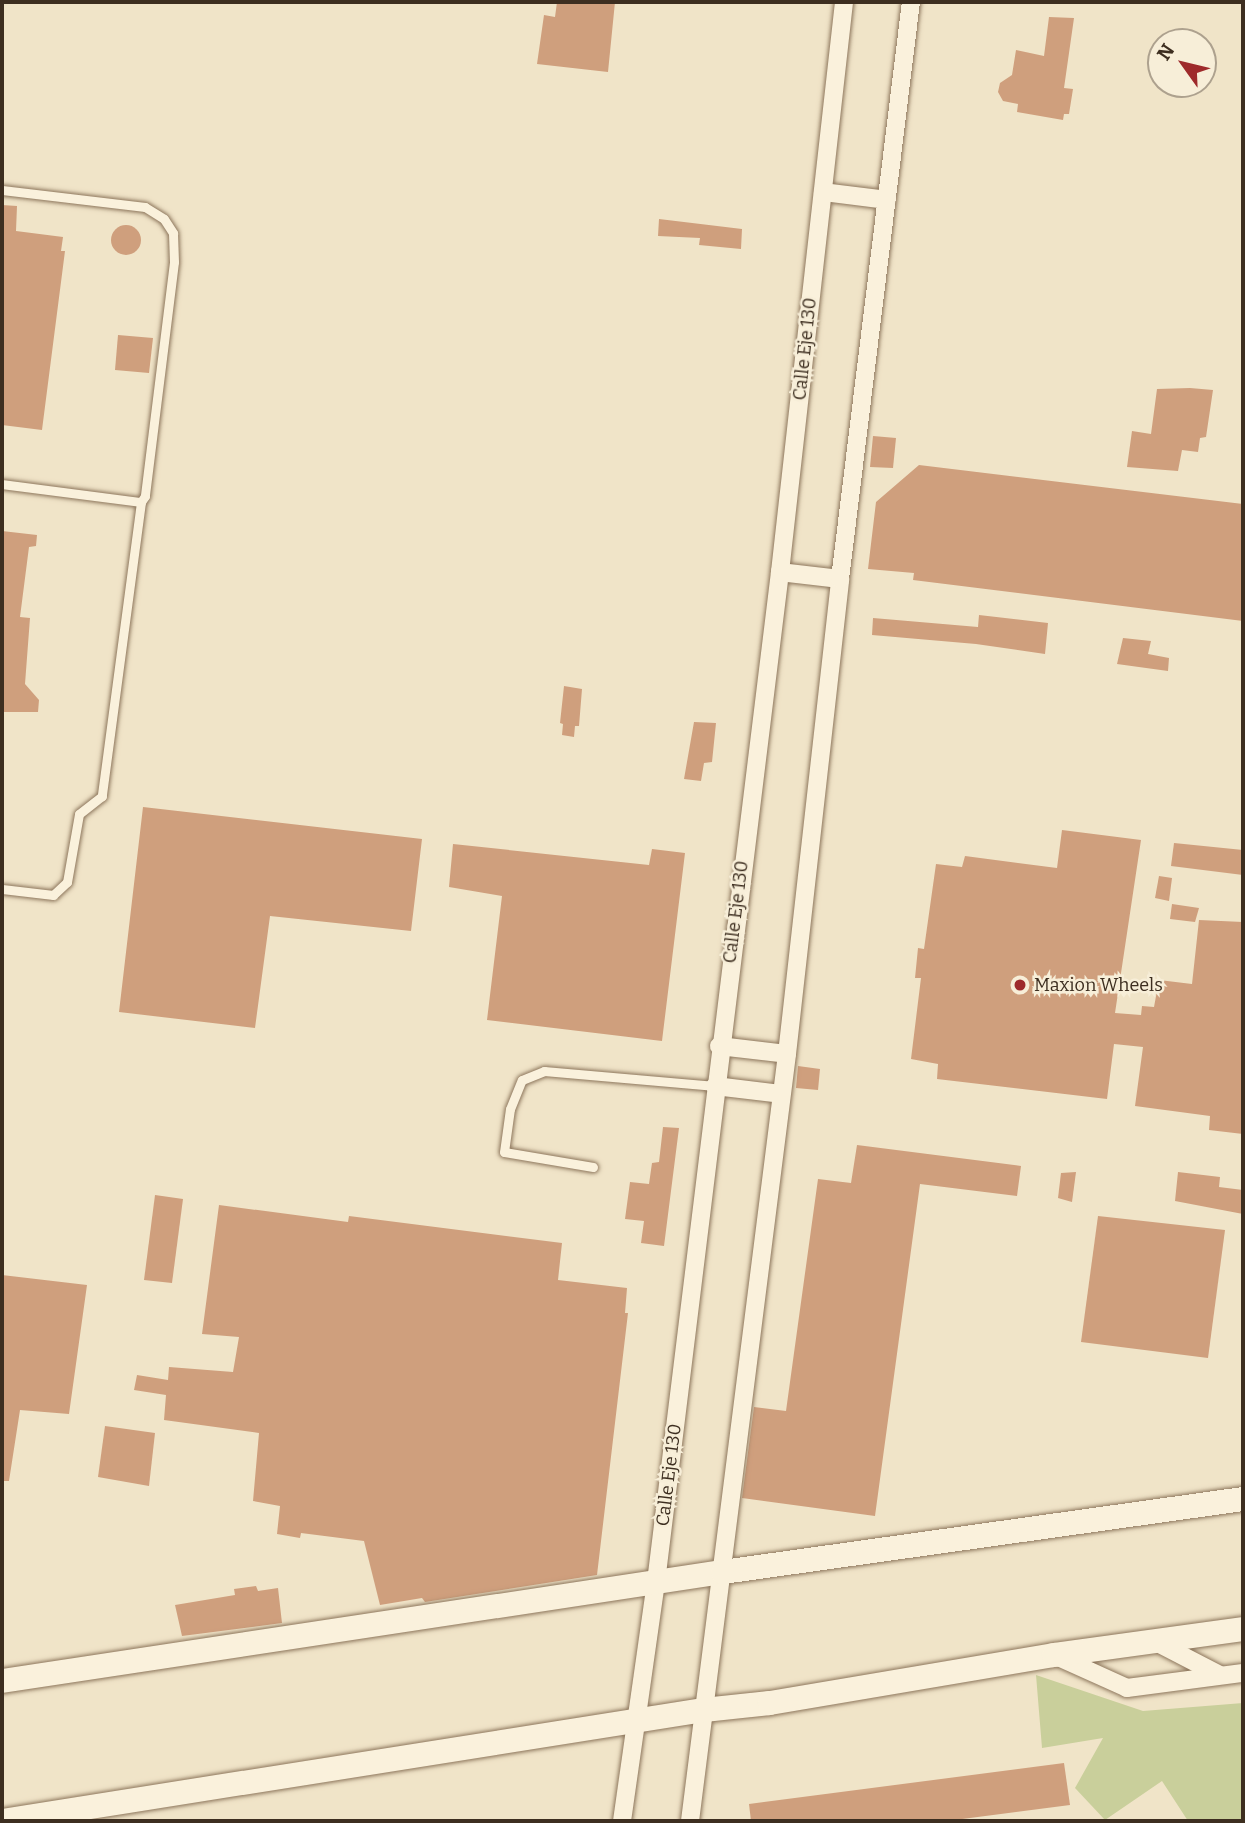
<!DOCTYPE html>
<style>
body{margin:0}
#map{position:relative;width:1245px;height:1823px;overflow:hidden;background:#f0e4c8;font-family:Bitter,serif}
div>[style]{position:absolute}
[style*='--x']{left:calc(var(--x)*1px);top:calc(var(--y)*1px);width:calc(var(--w)*1px);rotate:calc(var(--a)*1deg)}
.green>*{inset:0;background:#c9cf9b}
.building>*{inset:0;background:#cf9f7d}
.round{border-radius:50%}
.roads{filter:drop-shadow(0 0 2px #8d765c) drop-shadow(0 0 2px #8d765c)}
.lane>*{height:9px;margin:-4.5px;padding:0 4.5px;transform-origin:4.5px;border-radius:4.5px;background:#faf1dc}
.street>*{height:18px;margin:-9px;padding:0 9px;transform-origin:9px;border-radius:9px;background:#faf1dc}
.secondary>*{height:24px;margin:-12px;padding:0 12px;transform-origin:12px;border-radius:12px;background:#faf1dc}
.dots>*{width:19px;height:19px;translate:-50% -50%;box-sizing:border-box;border:4px solid #f7eed8;border-radius:50%}
span{translate:-50% -50%;white-space:nowrap;text-align:center;line-height:1.15;-webkit-text-stroke:5px #f7eed8;paint-order:stroke}
.street-label{font-size:18px;color:#3d2e20}
.poi-label{font-size:18px;color:#3d2e20}
.left{translate:0 -50%;text-align:left}
.frame{position:absolute;inset:0;border:4px solid #3d2e20;pointer-events:none}
.north{position:absolute;left:1147px;top:28px;width:70px;height:70px;box-sizing:border-box;background:#f7eed8;border:2px solid #ada18e;border-radius:50%;rotate:304deg;font-size:19px;font-weight:700;line-height:28px;text-align:center;color:#3d2e20}
.north::after{content:'';display:block;margin:auto;width:24px;height:32px;background:#9e2a2b;clip-path:polygon(50% 0,100% 100%,50% 72%,0 100%)}
</style>
<div id="map">
<div class="green">
<i style="clip-path:polygon(1036px 1675px,1143px 1711px,1243px 1703px,1243px 1821px,1188px 1821px,1162px 1781px,1105px 1820px,1075px 1788px,1103px 1738px,1042px 1748px)"></i>
</div>
<div class="building">
<i style="clip-path:polygon(557px 2px,615px 2px,608px 72px,537px 64px,544px 15px,555px 17px)"></i>
<i style="clip-path:polygon(1049px 17px,1074px 18px,1064px 88px,1073px 89px,1069px 114px,1064px 114px,1063px 120px,1017px 112px,1018px 104px,1003px 101px,998px 92px,1000px 83px,1012px 75px,1016px 50px,1044px 56px)"></i>
<i style="clip-path:polygon(2px 205px,17px 206px,16px 231px,63px 237px,61px 251px,65px 251px,42px 430px,2px 425px)"></i>
<i style="clip-path:polygon(659px 219px,742px 229px,741px 249px,699px 245px,700px 238px,658px 236px)"></i>
<i class="round" style="left:111px;top:225px;width:30px;height:30px"></i>
<i style="clip-path:polygon(118px 335px,153px 338px,149px 373px,115px 370px)"></i>
<i style="clip-path:polygon(1190px 388px,1213px 390px,1206px 437px,1200px 438px,1198px 452px,1182px 450px,1178px 471px,1127px 467px,1132px 431px,1151px 434px,1157px 389px)"></i>
<i style="clip-path:polygon(873px 436px,896px 438px,893px 468px,870px 467px)"></i>
<i style="clip-path:polygon(919px 465px,1243px 504px,1243px 621px,913px 580px,914px 573px,868px 569px,876px 502px)"></i>
<i style="clip-path:polygon(2px 531px,37px 535px,36px 546px,29px 547px,20px 617px,30px 618px,25px 684px,39px 700px,38px 712px,2px 712px)"></i>
<i style="clip-path:polygon(979px 615px,1048px 623px,1045px 654px,976px 644px,872px 635px,873px 618px,978px 627px)"></i>
<i style="clip-path:polygon(1123px 638px,1151px 641px,1148px 654px,1169px 658px,1168px 671px,1117px 664px)"></i>
<i style="clip-path:polygon(564px 686px,582px 689px,579px 726px,575px 726px,574px 737px,562px 735px,563px 724px,560px 723px)"></i>
<i style="clip-path:polygon(694px 722px,716px 723px,712px 762px,704px 763px,701px 781px,684px 779px)"></i>
<i style="clip-path:polygon(143px 807px,422px 839px,411px 931px,270px 916px,255px 1028px,119px 1012px)"></i>
<i style="clip-path:polygon(1062px 830px,1141px 840px,1115px 1013px,1141px 1015px,1142px 1006px,1154px 1007px,1159px 980px,1192px 984px,1199px 920px,1243px 922px,1243px 1134px,1209px 1130px,1210px 1116px,1135px 1106px,1143px 1047px,1114px 1044px,1107px 1099px,937px 1079px,938px 1064px,911px 1059px,921px 978px,915px 978px,918px 948px,924px 949px,936px 864px,962px 867px,965px 856px,1057px 868px)"></i>
<i style="clip-path:polygon(1174px 843px,1243px 850px,1243px 875px,1171px 866px)"></i>
<i style="clip-path:polygon(453px 844px,649px 865px,652px 849px,685px 853px,662px 1041px,487px 1020px,502px 896px,449px 887px)"></i>
<i style="clip-path:polygon(1159px 876px,1172px 878px,1169px 901px,1155px 898px)"></i>
<i style="clip-path:polygon(1172px 904px,1199px 908px,1195px 922px,1170px 919px)"></i>
<i style="clip-path:polygon(798px 1066px,820px 1069px,818px 1090px,796px 1088px)"></i>
<i style="clip-path:polygon(663px 1127px,679px 1128px,664px 1246px,641px 1243px,644px 1221px,625px 1219px,630px 1182px,649px 1184px,652px 1163px,659px 1162px)"></i>
<i style="clip-path:polygon(857px 1145px,1021px 1166px,1017px 1196px,920px 1184px,875px 1516px,742px 1498px,754px 1407px,786px 1411px,818px 1179px,851px 1183px)"></i>
<i style="clip-path:polygon(1076px 1172px,1072px 1202px,1058px 1198px,1061px 1173px)"></i>
<i style="clip-path:polygon(1178px 1172px,1220px 1177px,1219px 1187px,1243px 1190px,1243px 1214px,1175px 1201px)"></i>
<i style="clip-path:polygon(155px 1195px,183px 1199px,172px 1283px,144px 1280px)"></i>
<i style="clip-path:polygon(219px 1205px,348px 1222px,349px 1216px,562px 1243px,558px 1280px,627px 1288px,625px 1313px,628px 1313px,597px 1575px,425px 1602px,422px 1598px,380px 1605px,364px 1541px,301px 1533px,300px 1538px,277px 1534px,280px 1506px,253px 1501px,259px 1433px,164px 1420px,166px 1395px,134px 1390px,137px 1375px,168px 1380px,169px 1367px,233px 1372px,239px 1337px,202px 1334px)"></i>
<i style="clip-path:polygon(1098px 1216px,1225px 1230px,1208px 1358px,1081px 1342px)"></i>
<i style="clip-path:polygon(2px 1275px,87px 1285px,69px 1414px,20px 1410px,9px 1481px,2px 1481px)"></i>
<i style="clip-path:polygon(105px 1426px,155px 1433px,149px 1486px,98px 1477px)"></i>
<i style="clip-path:polygon(256px 1586px,258px 1591px,278px 1588px,282px 1623px,182px 1636px,175px 1605px,235px 1595px,234px 1589px)"></i>
<i style="clip-path:polygon(1064px 1763px,1070px 1805px,947px 1821px,751px 1821px,749px 1804px)"></i>
</div>
<div class="roads">
<div class="lane">
<i style="--x:2;--y:190;--w:144;--a:6.8"></i>
<i style="--x:145;--y:207;--w:22;--a:32"></i>
<i style="--x:164;--y:219;--w:17;--a:57"></i>
<i style="--x:173;--y:233;--w:29;--a:88"></i>
<i style="--x:174;--y:262;--w:236;--a:97.1"></i>
<i style="--x:145;--y:496;--w:7;--a:124"></i>
<i style="--x:141;--y:502;--w:297;--a:97.6"></i>
<i style="--x:102;--y:796;--w:29;--a:142"></i>
<i style="--x:79;--y:814;--w:69;--a:100"></i>
<i style="--x:67;--y:882;--w:19;--a:137"></i>
<i style="--x:53;--y:895;--w:51;--a:-173.3"></i>
<i style="--x:2;--y:484;--w:140;--a:7.4"></i>
<i style="--x:593;--y:1167;--w:90;--a:-170.4"></i>
<i style="--x:504;--y:1152;--w:43;--a:-82.1"></i>
<i style="--x:510;--y:1109;--w:31;--a:-68"></i>
<i style="--x:522;--y:1080;--w:24;--a:-22"></i>
<i style="--x:544;--y:1071;--w:172;--a:5"></i>
</div>
<div class="street">
<i style="--x:823;--y:192;--w:64;--a:7.1"></i>
<i style="--x:780;--y:572;--w:60;--a:6.7"></i>
<i style="--x:719;--y:1046;--w:68;--a:6.7"></i>
<i style="--x:715;--y:1086;--w:66;--a:6.9"></i>
<i style="--x:1154;--y:1641;--w:74;--a:27.3"></i>
<i style="--x:1054;--y:1655;--w:80;--a:24.3"></i>
<i style="--x:1127;--y:1688;--w:117;--a:-7.4"></i>
<i style="--x:622;--y:1821;--w:241;--a:-81.9"></i>
<i style="--x:656;--y:1582;--w:1018;--a:-83"></i>
<i style="--x:780;--y:572;--w:574;--a:-83.59"></i>
<i style="--x:690;--y:1821;--w:773;--a:-82.79"></i>
<i style="--x:787;--y:1054;--w:478;--a:-83.6"></i>
<i style="--x:840;--y:579;--w:581;--a:-82.99"></i>
</div>
<div class="secondary">
<i style="--x:2;--y:1681;--w:729;--a:-8.6"></i>
<i style="--x:723;--y:1572;--w:525;--a:-7.99"></i>
<i style="--x:2;--y:1821;--w:711;--a:-8.99"></i>
<i style="--x:704;--y:1710;--w:66;--a:-6.1"></i>
<i style="--x:770;--y:1703;--w:288;--a:-9.6"></i>
<i style="--x:1054;--y:1655;--w:191;--a:-7.8"></i>
</div>
</div>
<div class="dots">
<i style="left:1020px;top:985px;background:#9e2a2b"></i>
</div>
<div class="street-label">
<span style="left:805px;top:349px;rotate:-84deg">Calle Eje 130</span>
<span style="left:736px;top:912px;rotate:-83deg">Calle Eje 130</span>
<span style="left:669px;top:1475px;rotate:-83deg">Calle Eje 130</span>
</div>
<div class="poi-label">
<span class="left" style="left:1034px;top:985px">Maxion Wheels</span>
</div>
<div class="frame"></div>
<div class="north">N</div>
</div>
